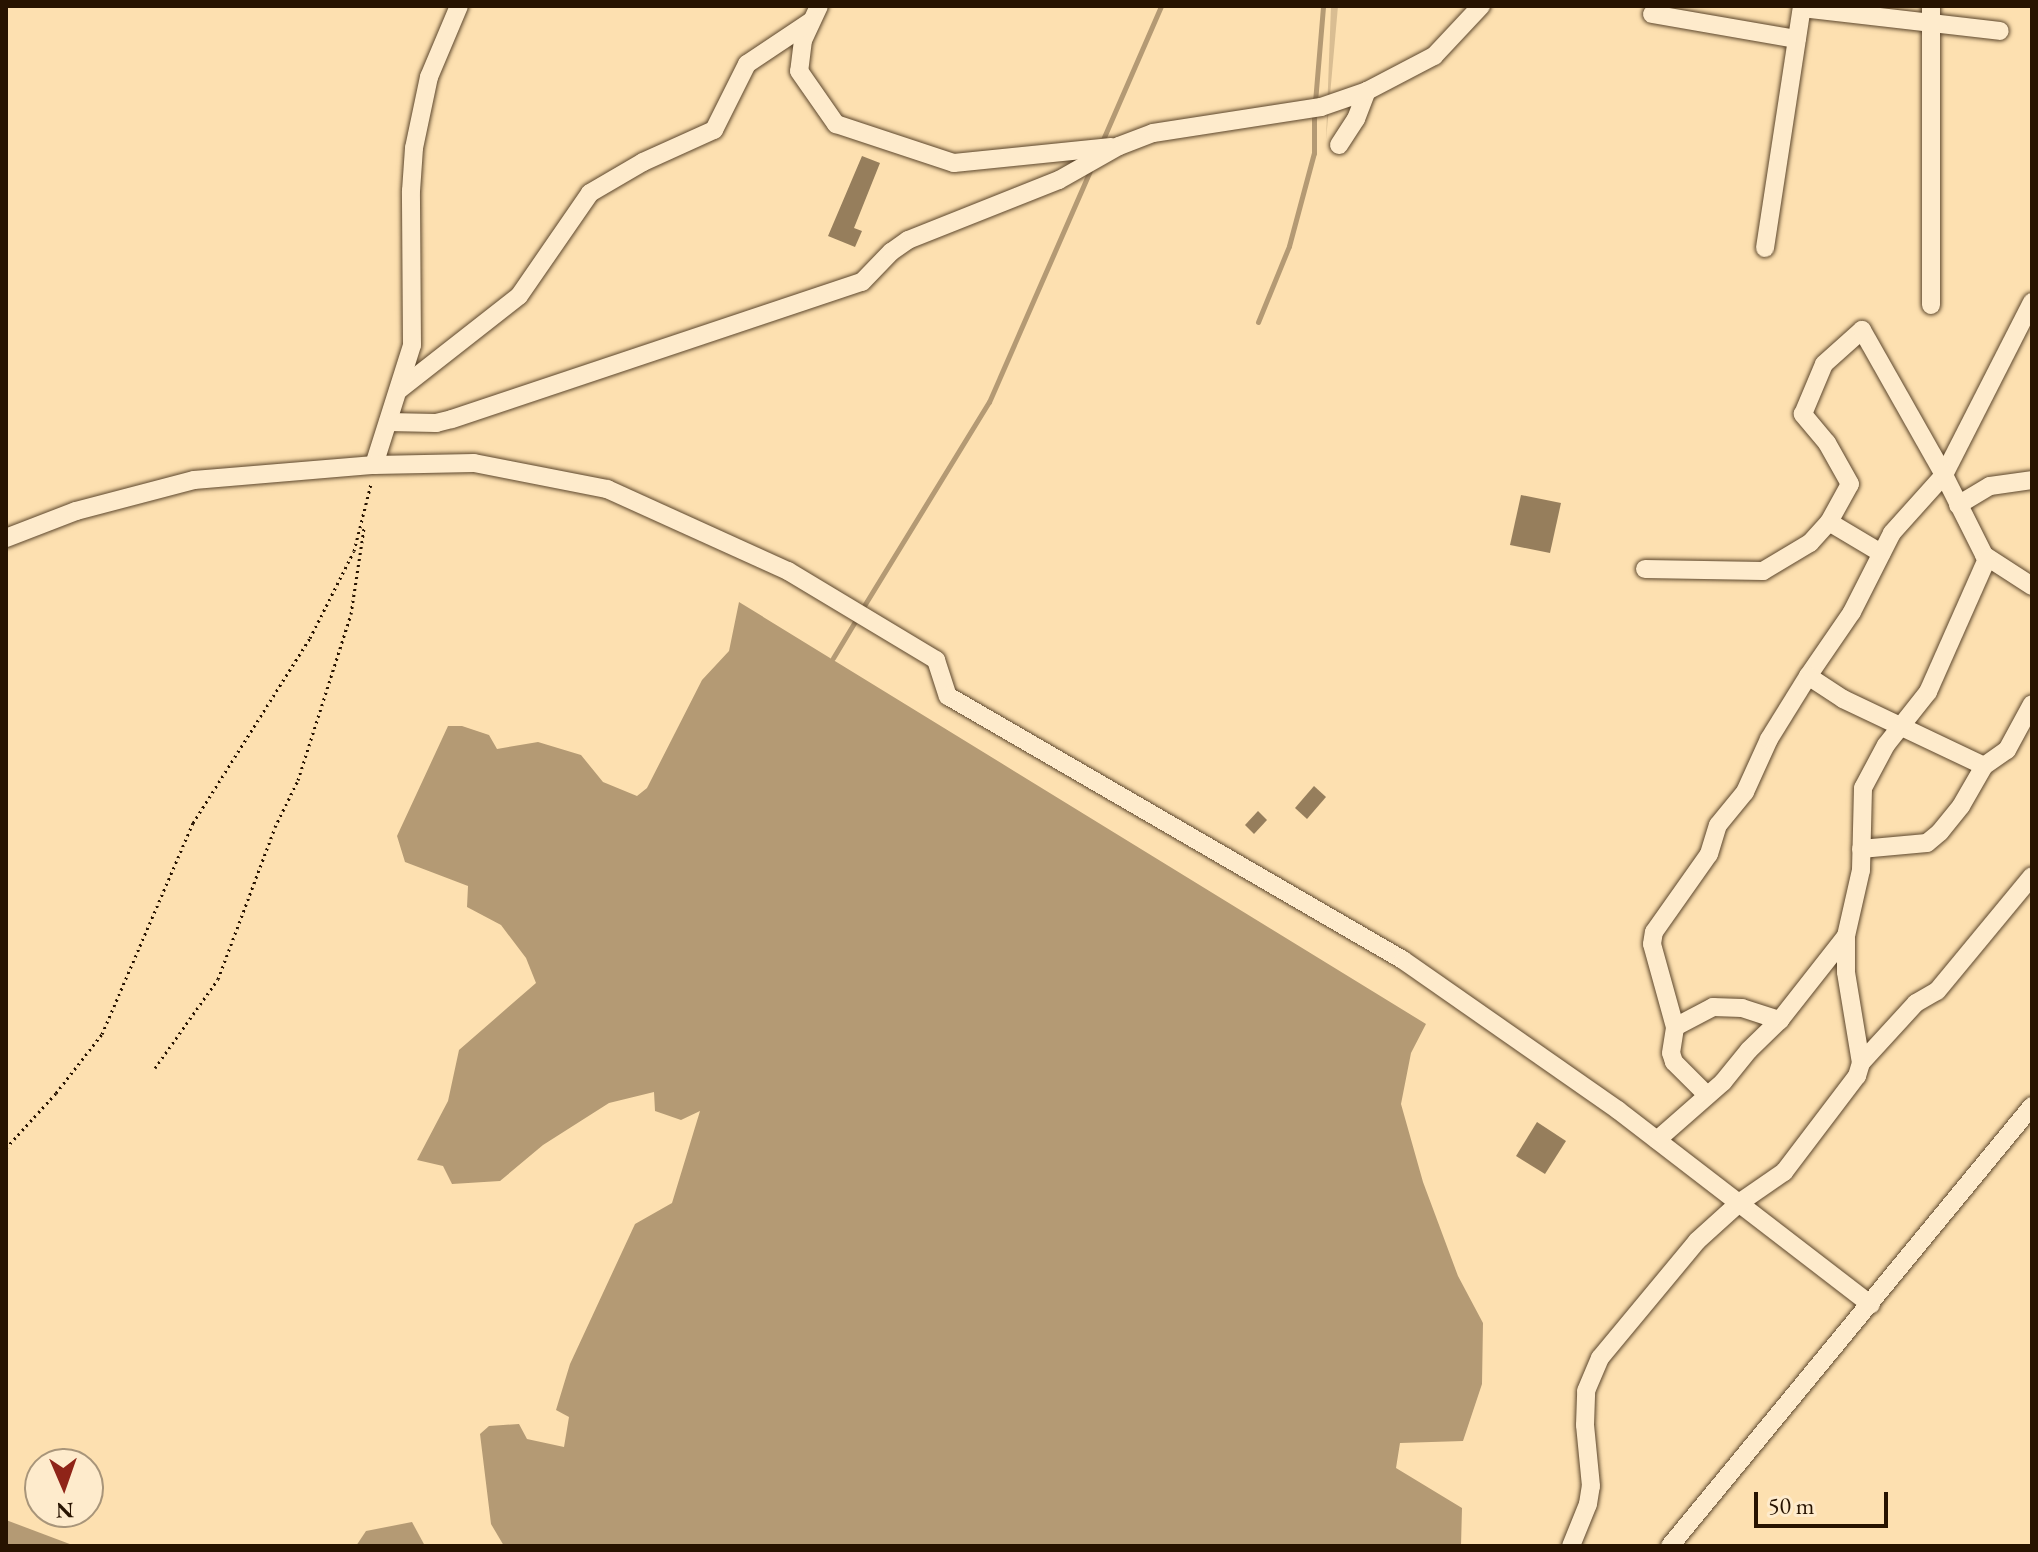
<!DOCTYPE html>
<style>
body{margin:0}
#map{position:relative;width:2038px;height:1552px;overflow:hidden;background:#fde0b0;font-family:"EB Garamond",serif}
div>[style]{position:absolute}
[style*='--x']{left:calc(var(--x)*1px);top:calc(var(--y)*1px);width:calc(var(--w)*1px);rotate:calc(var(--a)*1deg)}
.green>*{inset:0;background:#d9bd92}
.water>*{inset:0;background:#b49a74}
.stream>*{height:5px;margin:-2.5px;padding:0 2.5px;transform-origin:2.5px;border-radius:2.5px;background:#b49a74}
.building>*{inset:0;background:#967e5c}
.path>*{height:3px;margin-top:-1.5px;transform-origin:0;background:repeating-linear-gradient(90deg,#271300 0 2px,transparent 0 6px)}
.roads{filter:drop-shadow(0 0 2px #5c462c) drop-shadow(0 0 2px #5c462c)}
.minor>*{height:18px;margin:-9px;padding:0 9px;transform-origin:9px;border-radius:9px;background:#feebcc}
span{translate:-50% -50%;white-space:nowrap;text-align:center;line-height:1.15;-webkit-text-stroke:8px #feebcc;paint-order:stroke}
.frame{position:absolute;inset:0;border:8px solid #271300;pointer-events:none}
.north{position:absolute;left:24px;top:1448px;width:80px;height:80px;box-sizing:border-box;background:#feebcc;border:2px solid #a8957a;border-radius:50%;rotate:178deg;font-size:22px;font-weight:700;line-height:32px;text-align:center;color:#271300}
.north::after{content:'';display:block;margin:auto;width:28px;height:36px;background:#8f2418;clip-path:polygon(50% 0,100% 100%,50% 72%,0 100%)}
.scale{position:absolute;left:1754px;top:1492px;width:134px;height:36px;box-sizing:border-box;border:4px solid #271300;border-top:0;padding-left:10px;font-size:24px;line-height:28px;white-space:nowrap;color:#271300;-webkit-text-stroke:6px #feebcc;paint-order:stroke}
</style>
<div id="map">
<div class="green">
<i style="clip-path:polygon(1331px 6px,1338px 6px,1326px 140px)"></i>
</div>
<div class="water">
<i style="clip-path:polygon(739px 602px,1426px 1024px,1411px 1053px,1401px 1104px,1423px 1182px,1458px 1276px,1483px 1323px,1482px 1384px,1463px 1441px,1400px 1443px,1396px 1468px,1462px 1508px,1461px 1546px,504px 1546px,491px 1524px,480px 1434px,489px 1426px,519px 1424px,527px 1439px,564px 1447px,569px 1417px,556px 1410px,570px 1364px,635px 1224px,672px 1203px,700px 1111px,681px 1120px,655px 1111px,654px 1092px,609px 1103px,543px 1145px,500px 1181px,452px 1184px,443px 1166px,417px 1160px,448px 1101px,459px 1050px,536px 983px,526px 958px,501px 925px,467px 907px,468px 886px,405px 862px,397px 836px,448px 726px,462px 726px,489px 735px,497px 749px,538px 742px,581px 755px,603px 782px,637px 796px,647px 788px,702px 680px,729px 651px)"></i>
<i style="clip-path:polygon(6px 1520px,75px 1546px,6px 1546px)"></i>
<i style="clip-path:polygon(412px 1522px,425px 1546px,356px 1546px,366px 1531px)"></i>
</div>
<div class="stream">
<i style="--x:1315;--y:102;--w:96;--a:-85.2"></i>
<i style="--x:1101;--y:144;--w:150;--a:-66.5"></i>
<i style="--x:1258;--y:322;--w:82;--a:-67.8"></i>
<i style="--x:1289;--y:246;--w:96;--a:-75"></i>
<i style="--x:1314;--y:153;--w:41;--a:-90"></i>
<i style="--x:862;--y:609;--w:243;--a:-58.5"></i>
<i style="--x:989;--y:402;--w:255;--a:-66.4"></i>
<i style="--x:833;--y:658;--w:47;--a:-59"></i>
</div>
<div class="building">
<i style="clip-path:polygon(862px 156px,880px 163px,854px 228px,862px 231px,855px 247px,828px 236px)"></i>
<i style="clip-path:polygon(1521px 495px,1561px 503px,1550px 553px,1510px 545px)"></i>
<i style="clip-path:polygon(1314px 786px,1326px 797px,1307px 819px,1295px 808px)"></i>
<i style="clip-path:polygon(1258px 811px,1267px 820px,1254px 834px,1245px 825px)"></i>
<i style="clip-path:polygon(1537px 1122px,1566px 1141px,1545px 1174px,1516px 1156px)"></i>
</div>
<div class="path">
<i style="--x:155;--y:1068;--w:109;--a:-54.7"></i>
<i style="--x:218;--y:979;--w:162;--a:-69.4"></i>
<i style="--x:275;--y:827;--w:52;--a:-63.9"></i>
<i style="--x:298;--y:780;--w:174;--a:-72.3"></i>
<i style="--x:351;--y:614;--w:87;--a:-81.4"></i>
<i style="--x:6;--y:1148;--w:74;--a:-47.7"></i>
<i style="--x:56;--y:1093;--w:75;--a:-52.1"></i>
<i style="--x:102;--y:1034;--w:230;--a:-66.7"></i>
<i style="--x:193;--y:823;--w:219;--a:-57.7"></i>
<i style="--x:310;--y:638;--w:97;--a:-63.2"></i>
<i style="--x:354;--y:551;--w:69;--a:-75.8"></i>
</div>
<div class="roads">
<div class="minor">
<i style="--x:819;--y:6;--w:38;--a:115"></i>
<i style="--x:803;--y:40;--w:31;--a:97"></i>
<i style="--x:799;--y:71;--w:65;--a:55.1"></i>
<i style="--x:836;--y:124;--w:124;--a:18.3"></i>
<i style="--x:954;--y:163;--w:158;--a:-5.8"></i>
<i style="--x:1802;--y:8;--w:199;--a:6.6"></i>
<i style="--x:1652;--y:14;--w:147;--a:9.8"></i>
<i style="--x:1339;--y:145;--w:31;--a:-57"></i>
<i style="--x:1356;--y:119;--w:30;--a:-69"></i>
<i style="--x:1765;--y:248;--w:245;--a:-81.3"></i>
<i style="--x:2032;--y:302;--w:194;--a:117"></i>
<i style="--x:1944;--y:475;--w:78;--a:131.9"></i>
<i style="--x:1892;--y:533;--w:89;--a:116.9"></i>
<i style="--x:1852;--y:612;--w:78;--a:124.5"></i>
<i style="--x:1808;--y:676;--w:42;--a:33.3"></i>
<i style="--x:1843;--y:699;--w:156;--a:25.4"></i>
<i style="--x:1984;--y:766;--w:28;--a:-35"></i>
<i style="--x:2007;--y:750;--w:52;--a:-61.5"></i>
<i style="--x:1931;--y:305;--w:299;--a:-90"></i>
<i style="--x:399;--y:390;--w:152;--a:-38.1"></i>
<i style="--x:519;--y:296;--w:125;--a:-55.4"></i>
<i style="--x:590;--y:193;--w:61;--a:-30.3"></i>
<i style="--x:643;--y:162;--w:78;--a:-24.3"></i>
<i style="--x:714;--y:130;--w:74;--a:-63.4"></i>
<i style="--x:747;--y:64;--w:76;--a:-33.7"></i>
<i style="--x:388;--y:422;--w:48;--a:1.2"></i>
<i style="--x:436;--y:423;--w:16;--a:-14"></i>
<i style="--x:452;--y:419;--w:432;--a:-18.5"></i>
<i style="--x:862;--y:282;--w:42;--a:-46"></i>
<i style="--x:891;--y:252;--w:21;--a:-35"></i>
<i style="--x:908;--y:240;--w:162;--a:-21.7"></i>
<i style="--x:1059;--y:180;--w:69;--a:-29.5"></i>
<i style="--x:1119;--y:146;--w:36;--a:-21"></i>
<i style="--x:1153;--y:133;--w:170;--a:-8.8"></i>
<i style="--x:1321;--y:107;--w:49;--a:-19.2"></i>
<i style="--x:1367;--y:91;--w:76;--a:-27.6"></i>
<i style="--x:1434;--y:56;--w:69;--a:-46.8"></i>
<i style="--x:374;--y:465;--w:126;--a:-72.4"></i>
<i style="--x:412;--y:345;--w:154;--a:-90.4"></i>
<i style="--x:411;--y:191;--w:43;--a:-86"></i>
<i style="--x:414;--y:148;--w:73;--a:-78.1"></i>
<i style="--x:429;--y:77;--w:77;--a:-67.1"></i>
<i style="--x:1958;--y:505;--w:37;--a:-31"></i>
<i style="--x:1990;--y:486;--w:42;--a:-8.1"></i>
<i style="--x:1829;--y:522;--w:43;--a:-61.1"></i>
<i style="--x:1850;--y:484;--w:47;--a:-119.3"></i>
<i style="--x:1827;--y:443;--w:38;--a:-130"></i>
<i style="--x:1803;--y:414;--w:54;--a:-67.2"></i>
<i style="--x:1824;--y:364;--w:51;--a:-41.8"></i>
<i style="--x:1862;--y:330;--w:167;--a:60.5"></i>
<i style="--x:1944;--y:475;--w:89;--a:63.4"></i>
<i style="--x:1984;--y:555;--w:57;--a:32.9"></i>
<i style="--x:6;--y:538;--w:75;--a:-21.1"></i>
<i style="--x:76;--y:511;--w:122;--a:-14.7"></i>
<i style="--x:194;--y:480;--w:181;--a:-4.8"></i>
<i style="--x:374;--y:465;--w:100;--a:-1.1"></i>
<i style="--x:474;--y:463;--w:136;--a:11.1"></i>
<i style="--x:607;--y:489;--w:199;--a:24.4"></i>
<i style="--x:788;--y:571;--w:173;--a:31"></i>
<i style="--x:936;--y:660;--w:38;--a:72"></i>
<i style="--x:948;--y:696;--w:526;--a:30.12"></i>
<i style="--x:1403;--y:960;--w:262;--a:34.9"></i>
<i style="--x:1618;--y:1110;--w:319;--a:37.6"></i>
<i style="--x:1645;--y:569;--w:118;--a:1"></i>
<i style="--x:1763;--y:571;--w:55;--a:-30.8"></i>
<i style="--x:1810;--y:543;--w:28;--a:-48"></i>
<i style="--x:1829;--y:522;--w:61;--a:30.8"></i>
<i style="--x:1861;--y:849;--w:66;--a:-5.2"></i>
<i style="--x:1927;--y:843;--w:17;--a:-40"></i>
<i style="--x:1940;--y:832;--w:33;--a:-51"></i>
<i style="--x:1961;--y:806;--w:46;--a:-60.1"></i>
<i style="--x:1675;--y:1027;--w:43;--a:-27.8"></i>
<i style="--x:1713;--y:1007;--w:29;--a:2"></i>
<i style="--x:1742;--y:1008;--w:40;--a:18"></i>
<i style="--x:1861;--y:1063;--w:81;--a:-47.5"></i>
<i style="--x:1916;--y:1003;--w:24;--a:-30"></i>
<i style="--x:1937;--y:991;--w:149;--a:-50.4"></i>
<i style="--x:1707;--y:1095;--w:47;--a:-135"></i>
<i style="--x:1674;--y:1062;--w:9;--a:-108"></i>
<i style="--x:1671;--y:1053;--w:26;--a:-81"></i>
<i style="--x:1675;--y:1027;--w:86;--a:-105.5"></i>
<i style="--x:1652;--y:944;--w:12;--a:-81"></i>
<i style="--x:1654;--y:932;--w:95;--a:-54.8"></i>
<i style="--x:1709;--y:854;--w:30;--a:-73"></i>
<i style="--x:1718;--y:825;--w:43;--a:-50.7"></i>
<i style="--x:1745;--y:792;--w:58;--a:-65.6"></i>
<i style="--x:1769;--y:739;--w:74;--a:-58.2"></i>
<i style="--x:1657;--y:1140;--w:88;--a:-41.3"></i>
<i style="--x:1723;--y:1082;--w:41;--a:-50.9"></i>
<i style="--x:1749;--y:1050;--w:43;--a:-44.1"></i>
<i style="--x:1780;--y:1020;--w:107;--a:-51.8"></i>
<i style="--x:1571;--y:1546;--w:45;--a:-68"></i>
<i style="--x:1588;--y:1504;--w:18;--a:-81"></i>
<i style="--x:1591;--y:1486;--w:61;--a:-95.6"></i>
<i style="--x:1585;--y:1425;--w:34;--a:-88"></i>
<i style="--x:1586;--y:1391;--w:36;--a:-67"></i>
<i style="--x:1600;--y:1358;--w:152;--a:-50.3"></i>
<i style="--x:1697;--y:1241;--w:57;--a:-42.1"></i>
<i style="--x:1739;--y:1203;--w:55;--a:-34.6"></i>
<i style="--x:1784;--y:1172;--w:121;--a:-52.8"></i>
<i style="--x:1857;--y:1076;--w:14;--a:-73"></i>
<i style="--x:1861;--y:1063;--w:92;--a:-99.4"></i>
<i style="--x:1846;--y:972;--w:36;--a:-90"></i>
<i style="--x:1846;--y:936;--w:68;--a:-77.2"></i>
<i style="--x:1861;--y:870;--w:82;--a:-88.6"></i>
<i style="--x:1863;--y:788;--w:49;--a:-61.9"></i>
<i style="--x:1886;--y:745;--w:68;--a:-51.6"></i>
<i style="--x:1928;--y:692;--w:145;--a:-66.1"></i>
<i style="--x:1670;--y:1546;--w:570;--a:-50.55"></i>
</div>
</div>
<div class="frame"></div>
<div class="north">N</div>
<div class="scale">50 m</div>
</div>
